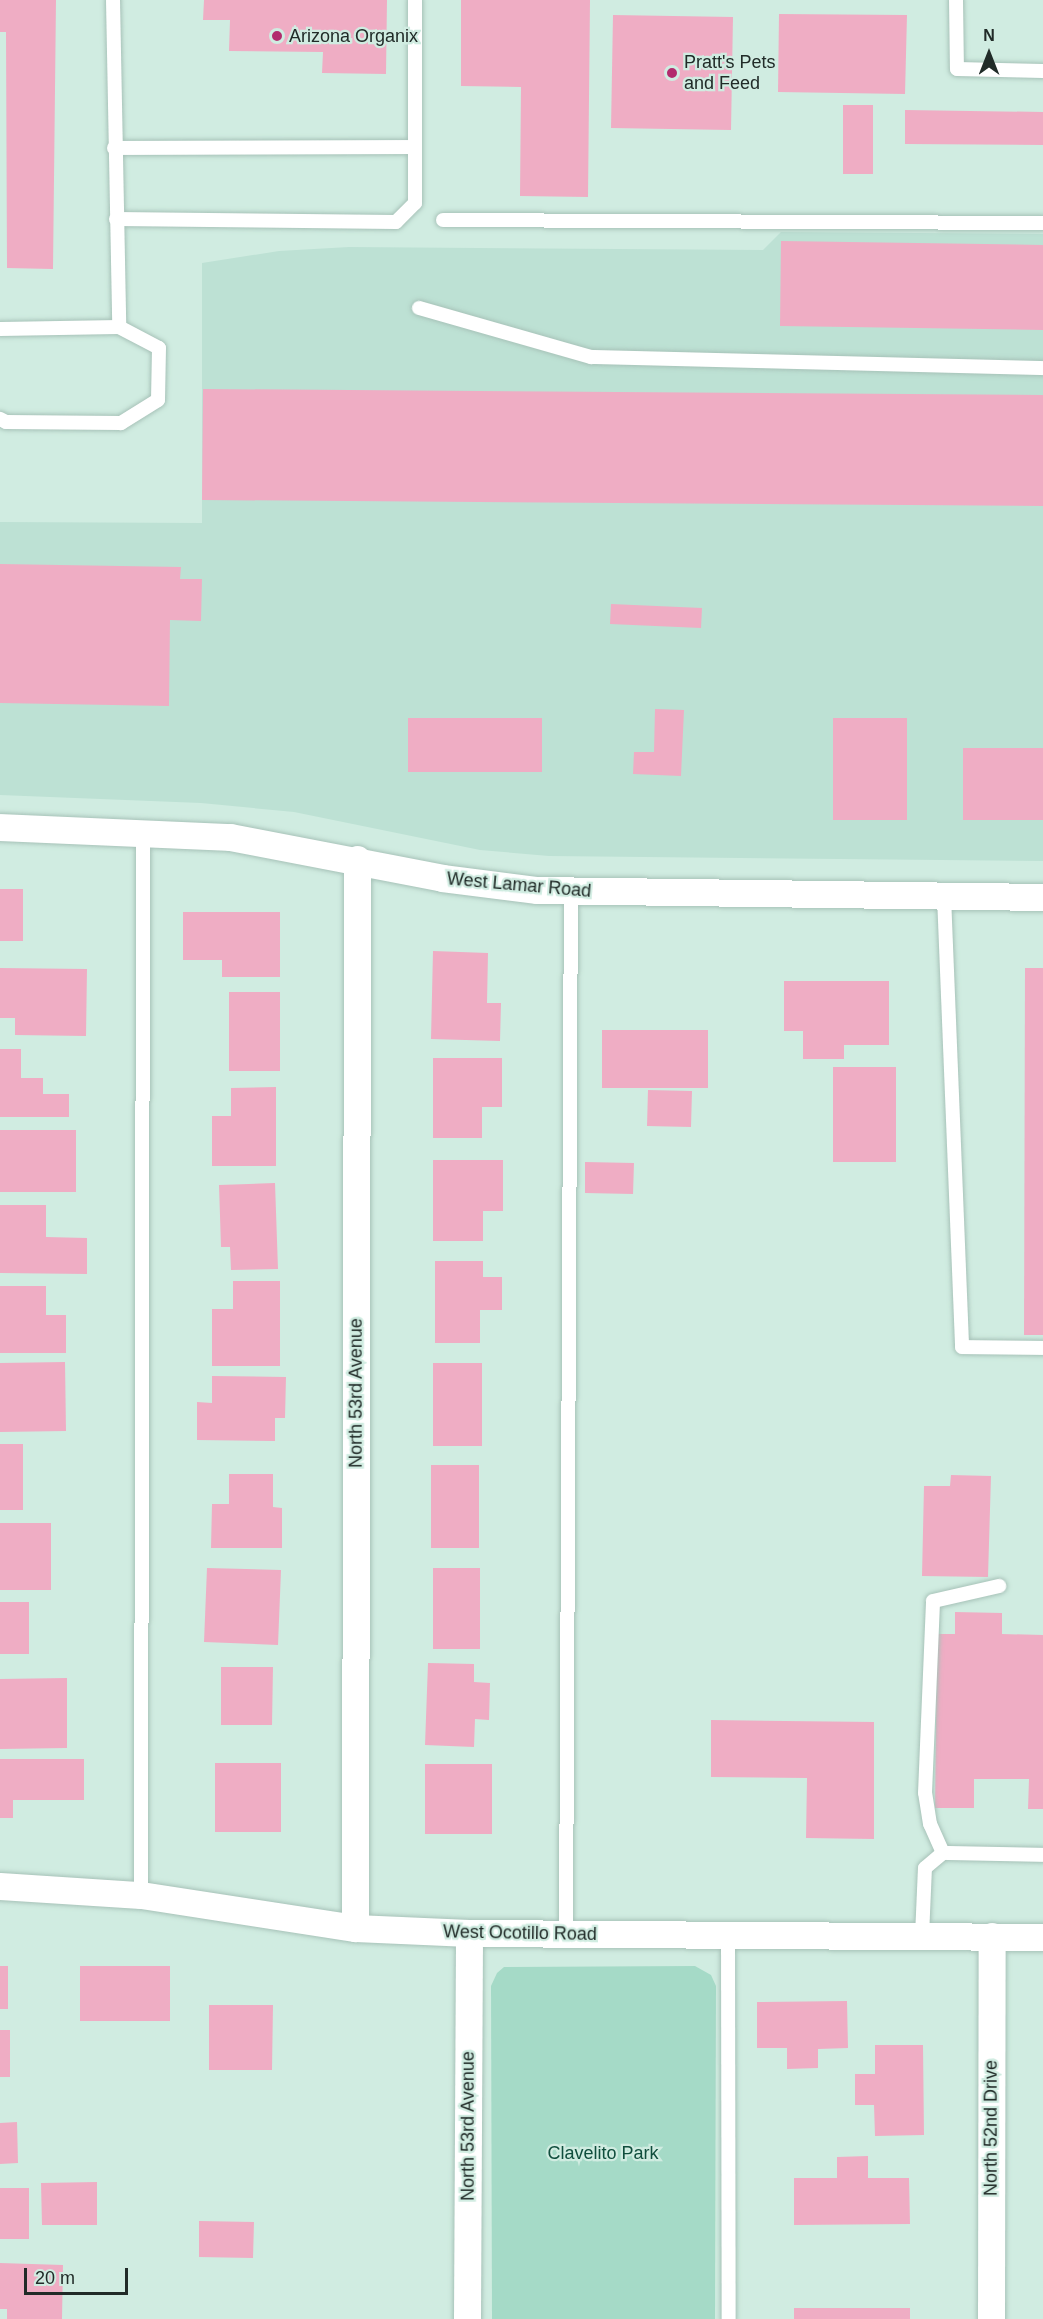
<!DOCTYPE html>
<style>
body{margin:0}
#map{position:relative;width:1043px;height:2319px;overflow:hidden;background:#d0ece1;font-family:Helvetica,sans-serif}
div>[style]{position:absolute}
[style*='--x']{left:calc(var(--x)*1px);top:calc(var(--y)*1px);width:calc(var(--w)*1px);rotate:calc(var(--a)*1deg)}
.built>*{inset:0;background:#bde1d4}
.green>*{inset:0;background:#a5dac7}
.building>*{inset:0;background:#efadc4}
.roads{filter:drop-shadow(0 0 2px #a7c2b8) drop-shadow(0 0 2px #a7c2b8)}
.lane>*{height:14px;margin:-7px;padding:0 7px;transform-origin:7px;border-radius:7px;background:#fff}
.street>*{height:27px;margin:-13.5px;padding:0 13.5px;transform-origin:13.5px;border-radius:13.5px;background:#fff}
.dots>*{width:16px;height:16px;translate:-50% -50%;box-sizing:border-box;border:3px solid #d0ece1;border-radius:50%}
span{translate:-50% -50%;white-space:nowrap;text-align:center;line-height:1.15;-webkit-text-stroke:4.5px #d0ece1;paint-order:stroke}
.poi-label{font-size:18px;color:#212b28}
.left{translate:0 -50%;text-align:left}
.street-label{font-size:18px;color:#212b28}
.park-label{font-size:18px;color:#104e3d}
.north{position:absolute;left:959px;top:24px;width:60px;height:60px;-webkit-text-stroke:4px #d0ece1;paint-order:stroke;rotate:0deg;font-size:16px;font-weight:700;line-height:24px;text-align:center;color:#212b28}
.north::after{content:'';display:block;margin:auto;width:21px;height:27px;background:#212b28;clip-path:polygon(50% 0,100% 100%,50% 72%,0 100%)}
.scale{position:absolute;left:24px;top:2268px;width:104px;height:27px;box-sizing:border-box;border:3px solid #212b28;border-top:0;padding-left:8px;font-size:18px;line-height:21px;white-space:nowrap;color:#212b28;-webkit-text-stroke:4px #d0ece1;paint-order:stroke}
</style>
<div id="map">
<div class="built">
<i style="clip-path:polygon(781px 232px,1043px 234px,1043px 861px,549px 856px,480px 850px,294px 812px,201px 803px,0 795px,0 522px,202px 523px,202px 263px,279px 251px,349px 247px,763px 250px)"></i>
</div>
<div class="green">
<i style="clip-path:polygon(695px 1966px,711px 1975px,716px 1986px,715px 2319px,492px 2319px,491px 1986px,497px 1973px,504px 1967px)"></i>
</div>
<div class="building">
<i style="clip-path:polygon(0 0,56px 0,53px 269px,7px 268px,6px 32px,0 32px)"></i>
<i style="clip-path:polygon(204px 0,387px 0,386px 74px,322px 73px,323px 52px,229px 51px,230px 20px,203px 20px)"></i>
<i style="clip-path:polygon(461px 0,590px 0,588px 197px,520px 196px,521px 87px,461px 86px)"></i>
<i style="clip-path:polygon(779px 14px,907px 15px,905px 94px,778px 92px)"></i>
<i style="clip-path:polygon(613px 15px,733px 17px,731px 130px,611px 128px)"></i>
<i style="clip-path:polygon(843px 105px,873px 105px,873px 174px,843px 174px)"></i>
<i style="clip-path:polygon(905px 110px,1043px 112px,1043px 145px,905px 144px)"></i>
<i style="clip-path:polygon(781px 241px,1043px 245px,1043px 330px,780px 326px)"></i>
<i style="clip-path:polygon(203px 389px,1043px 395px,1043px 506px,202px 500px)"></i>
<i style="clip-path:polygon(0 564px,181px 567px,180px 579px,202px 579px,201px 621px,170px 620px,169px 706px,0 703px)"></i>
<i style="clip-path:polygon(611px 604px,702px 608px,701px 628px,610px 624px)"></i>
<i style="clip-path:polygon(655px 709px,684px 710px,681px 776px,633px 774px,634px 752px,654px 752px)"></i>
<i style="clip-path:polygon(408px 718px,542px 718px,542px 772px,408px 772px)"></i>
<i style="clip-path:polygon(833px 718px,907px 718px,907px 820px,833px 820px)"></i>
<i style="clip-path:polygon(963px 748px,1043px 748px,1043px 820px,963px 820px)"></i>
<i style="clip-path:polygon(0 889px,23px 889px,23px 941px,0 941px)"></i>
<i style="clip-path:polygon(183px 912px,280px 912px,280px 977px,222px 977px,222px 960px,183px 960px)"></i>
<i style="clip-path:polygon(433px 951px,488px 953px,487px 1003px,501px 1003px,500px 1041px,431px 1039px)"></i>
<i style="clip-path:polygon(0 968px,87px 969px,86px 1036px,15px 1035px,15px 1018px,0 1018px)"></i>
<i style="clip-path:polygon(1025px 968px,1043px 968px,1043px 1335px,1024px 1335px)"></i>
<i style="clip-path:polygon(784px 981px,889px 981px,889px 1045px,844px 1045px,844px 1059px,803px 1059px,803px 1031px,784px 1031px)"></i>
<i style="clip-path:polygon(229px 992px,280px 992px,280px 1071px,229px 1071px)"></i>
<i style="clip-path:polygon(602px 1030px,708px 1030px,708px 1088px,602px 1088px)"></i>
<i style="clip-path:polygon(0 1049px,21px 1049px,21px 1078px,43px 1078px,43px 1094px,69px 1094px,69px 1117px,0 1117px)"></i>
<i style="clip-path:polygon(433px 1058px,502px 1058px,502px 1107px,482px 1107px,482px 1138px,433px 1138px)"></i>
<i style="clip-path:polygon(833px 1067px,896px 1067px,896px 1162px,833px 1162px)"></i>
<i style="clip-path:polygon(276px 1087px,276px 1166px,212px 1166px,212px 1116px,231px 1116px,231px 1088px)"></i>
<i style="clip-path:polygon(648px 1090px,692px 1091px,691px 1127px,647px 1126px)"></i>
<i style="clip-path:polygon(0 1130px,76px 1130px,76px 1192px,0 1192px)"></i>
<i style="clip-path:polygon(433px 1160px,503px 1160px,503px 1211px,483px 1211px,483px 1241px,433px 1241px)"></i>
<i style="clip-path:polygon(585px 1162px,634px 1163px,633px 1194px,585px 1193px)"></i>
<i style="clip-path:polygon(275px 1183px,278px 1269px,231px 1270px,230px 1247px,221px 1247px,219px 1185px)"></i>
<i style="clip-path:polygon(0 1205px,46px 1205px,46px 1237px,87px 1238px,87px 1274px,0 1273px)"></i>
<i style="clip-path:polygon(435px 1261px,483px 1261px,483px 1277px,502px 1277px,502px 1310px,480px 1310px,480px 1343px,435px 1343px)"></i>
<i style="clip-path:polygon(233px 1281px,280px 1281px,280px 1366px,212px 1366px,212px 1309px,233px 1309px)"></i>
<i style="clip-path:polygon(0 1286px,46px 1286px,46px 1315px,66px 1315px,66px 1353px,0 1353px)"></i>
<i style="clip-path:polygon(65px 1362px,66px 1431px,0 1432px,0 1363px)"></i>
<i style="clip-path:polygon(433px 1363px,482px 1363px,482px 1446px,433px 1446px)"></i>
<i style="clip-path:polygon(212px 1376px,286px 1377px,285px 1418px,275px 1418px,275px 1441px,197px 1440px,197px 1402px,212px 1403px)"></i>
<i style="clip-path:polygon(0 1444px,23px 1444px,23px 1510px,0 1510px)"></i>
<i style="clip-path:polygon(431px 1465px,479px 1465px,479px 1548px,431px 1548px)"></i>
<i style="clip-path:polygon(229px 1474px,273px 1474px,273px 1507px,282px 1508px,282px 1548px,211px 1548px,212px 1504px,229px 1504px)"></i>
<i style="clip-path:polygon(951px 1475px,991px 1476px,988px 1577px,922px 1576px,924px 1486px,950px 1486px)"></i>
<i style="clip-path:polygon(0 1523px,51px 1523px,51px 1590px,0 1590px)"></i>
<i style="clip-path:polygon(207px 1568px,281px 1570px,278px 1645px,204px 1642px)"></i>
<i style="clip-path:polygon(433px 1568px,480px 1568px,480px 1649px,433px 1649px)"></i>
<i style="clip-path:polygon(0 1602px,29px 1602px,29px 1654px,0 1654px)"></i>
<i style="clip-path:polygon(955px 1612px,1002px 1613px,1002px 1634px,1043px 1635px,1043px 1809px,1028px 1809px,1029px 1779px,974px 1779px,974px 1808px,935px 1808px,937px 1634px,955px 1634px)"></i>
<i style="clip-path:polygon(428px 1663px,474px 1664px,474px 1682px,490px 1683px,489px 1720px,475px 1719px,474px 1747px,425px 1745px)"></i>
<i style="clip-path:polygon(221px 1667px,273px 1667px,272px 1725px,221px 1725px)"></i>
<i style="clip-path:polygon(67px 1678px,67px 1748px,0 1749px,0 1679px)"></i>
<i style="clip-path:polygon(711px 1720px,874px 1722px,874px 1839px,806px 1838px,807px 1778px,711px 1777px)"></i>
<i style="clip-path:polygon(0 1759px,84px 1759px,84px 1800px,13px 1800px,13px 1818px,0 1818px)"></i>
<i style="clip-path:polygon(215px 1763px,281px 1763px,281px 1832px,215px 1832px)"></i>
<i style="clip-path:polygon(425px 1764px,492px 1764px,492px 1834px,425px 1834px)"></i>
<i style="clip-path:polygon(0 1966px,8px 1966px,8px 2009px,0 2009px)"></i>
<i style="clip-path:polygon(80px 1966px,170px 1966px,170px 2021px,80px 2021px)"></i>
<i style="clip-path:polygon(847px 2001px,848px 2048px,818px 2049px,818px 2068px,787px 2069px,787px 2048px,757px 2048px,757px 2002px)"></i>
<i style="clip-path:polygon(209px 2005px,273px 2005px,272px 2070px,209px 2070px)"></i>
<i style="clip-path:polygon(0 2030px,10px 2030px,10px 2077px,0 2077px)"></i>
<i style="clip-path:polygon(875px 2045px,923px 2045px,924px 2135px,875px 2136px,874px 2105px,855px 2105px,855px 2074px,875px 2074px)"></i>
<i style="clip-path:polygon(17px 2122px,18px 2163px,0 2164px,0 2123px)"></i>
<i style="clip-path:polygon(868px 2156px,868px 2178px,909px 2178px,910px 2224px,794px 2225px,794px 2178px,837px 2178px,837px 2157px)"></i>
<i style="clip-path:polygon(97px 2182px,97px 2225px,42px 2225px,41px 2183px)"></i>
<i style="clip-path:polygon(0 2188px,29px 2188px,29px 2239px,0 2239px)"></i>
<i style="clip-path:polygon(199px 2221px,254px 2222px,253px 2258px,199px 2257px)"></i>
<i style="clip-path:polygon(0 2263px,63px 2265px,62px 2319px,7px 2319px,7px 2309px,0 2309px)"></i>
<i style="clip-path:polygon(794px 2308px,910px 2308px,910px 2319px,794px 2319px)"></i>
</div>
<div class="roads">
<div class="lane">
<i style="--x:113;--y:0;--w:327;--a:88.9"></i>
<i style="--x:956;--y:0;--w:69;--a:89.2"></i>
<i style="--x:957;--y:69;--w:86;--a:1.3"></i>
<i style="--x:114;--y:148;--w:301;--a:-0.2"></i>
<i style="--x:116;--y:219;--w:280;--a:0.6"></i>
<i style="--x:396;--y:222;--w:27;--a:-45"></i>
<i style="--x:415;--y:203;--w:203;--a:-90"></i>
<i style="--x:443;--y:220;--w:600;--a:0.29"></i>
<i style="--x:419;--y:308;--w:179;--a:15.9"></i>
<i style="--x:591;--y:357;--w:452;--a:1.4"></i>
<i style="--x:0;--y:329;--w:119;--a:-1"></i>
<i style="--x:119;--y:327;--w:45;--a:27.7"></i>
<i style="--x:159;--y:348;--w:52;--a:91.1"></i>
<i style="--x:158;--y:400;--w:44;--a:148.1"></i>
<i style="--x:121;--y:423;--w:115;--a:-179.5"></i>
<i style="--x:6;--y:422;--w:7;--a:-153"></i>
<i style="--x:944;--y:896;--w:451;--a:87.7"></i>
<i style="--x:962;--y:1347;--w:81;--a:0.7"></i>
<i style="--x:943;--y:1853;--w:32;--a:-114"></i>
<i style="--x:930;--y:1824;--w:31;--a:-99"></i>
<i style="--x:925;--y:1793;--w:192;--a:-87.6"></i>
<i style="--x:933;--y:1601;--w:68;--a:-12.8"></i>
<i style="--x:141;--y:1895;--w:1063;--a:-89.89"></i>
<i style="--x:566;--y:1934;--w:1042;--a:-89.73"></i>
<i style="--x:728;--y:1934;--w:385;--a:89.9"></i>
<i style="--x:922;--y:1936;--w:68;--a:-87.5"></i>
<i style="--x:925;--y:1868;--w:23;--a:-40"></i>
<i style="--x:943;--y:1853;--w:100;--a:1.1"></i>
</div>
<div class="street">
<i style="--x:0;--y:827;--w:230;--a:2.5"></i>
<i style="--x:230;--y:837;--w:216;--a:10.9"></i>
<i style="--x:442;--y:878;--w:96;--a:7.2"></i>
<i style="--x:537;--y:890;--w:506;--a:0.79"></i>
<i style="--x:0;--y:1886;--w:141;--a:3.7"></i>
<i style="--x:141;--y:1895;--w:217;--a:8.8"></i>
<i style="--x:355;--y:1928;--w:114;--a:2.5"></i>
<i style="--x:469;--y:1933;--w:574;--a:0.4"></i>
<i style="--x:355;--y:1928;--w:1069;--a:-89.89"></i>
<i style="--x:467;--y:2319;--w:386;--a:-89.7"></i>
<i style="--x:991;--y:2319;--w:383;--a:-89.9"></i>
</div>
</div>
<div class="dots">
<i style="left:277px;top:36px;background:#b22b6d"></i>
<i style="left:672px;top:73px;background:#b22b6d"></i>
</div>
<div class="poi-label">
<span class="left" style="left:289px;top:36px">Arizona Organix</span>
<span class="left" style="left:684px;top:73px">Pratt's Pets<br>and Feed</span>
</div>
<div class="street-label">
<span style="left:519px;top:885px;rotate:5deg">West Lamar Road</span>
<span style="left:356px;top:1393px;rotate:-90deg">North 53rd Avenue</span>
<span style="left:520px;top:1933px;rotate:1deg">West Ocotillo Road</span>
<span style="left:468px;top:2126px;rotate:-90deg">North 53rd Avenue</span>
<span style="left:991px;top:2128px;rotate:-90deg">North 52nd Drive</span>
</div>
<div class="park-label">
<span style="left:603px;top:2153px">Clavelito Park</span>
</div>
<div class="north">N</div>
<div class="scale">20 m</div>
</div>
